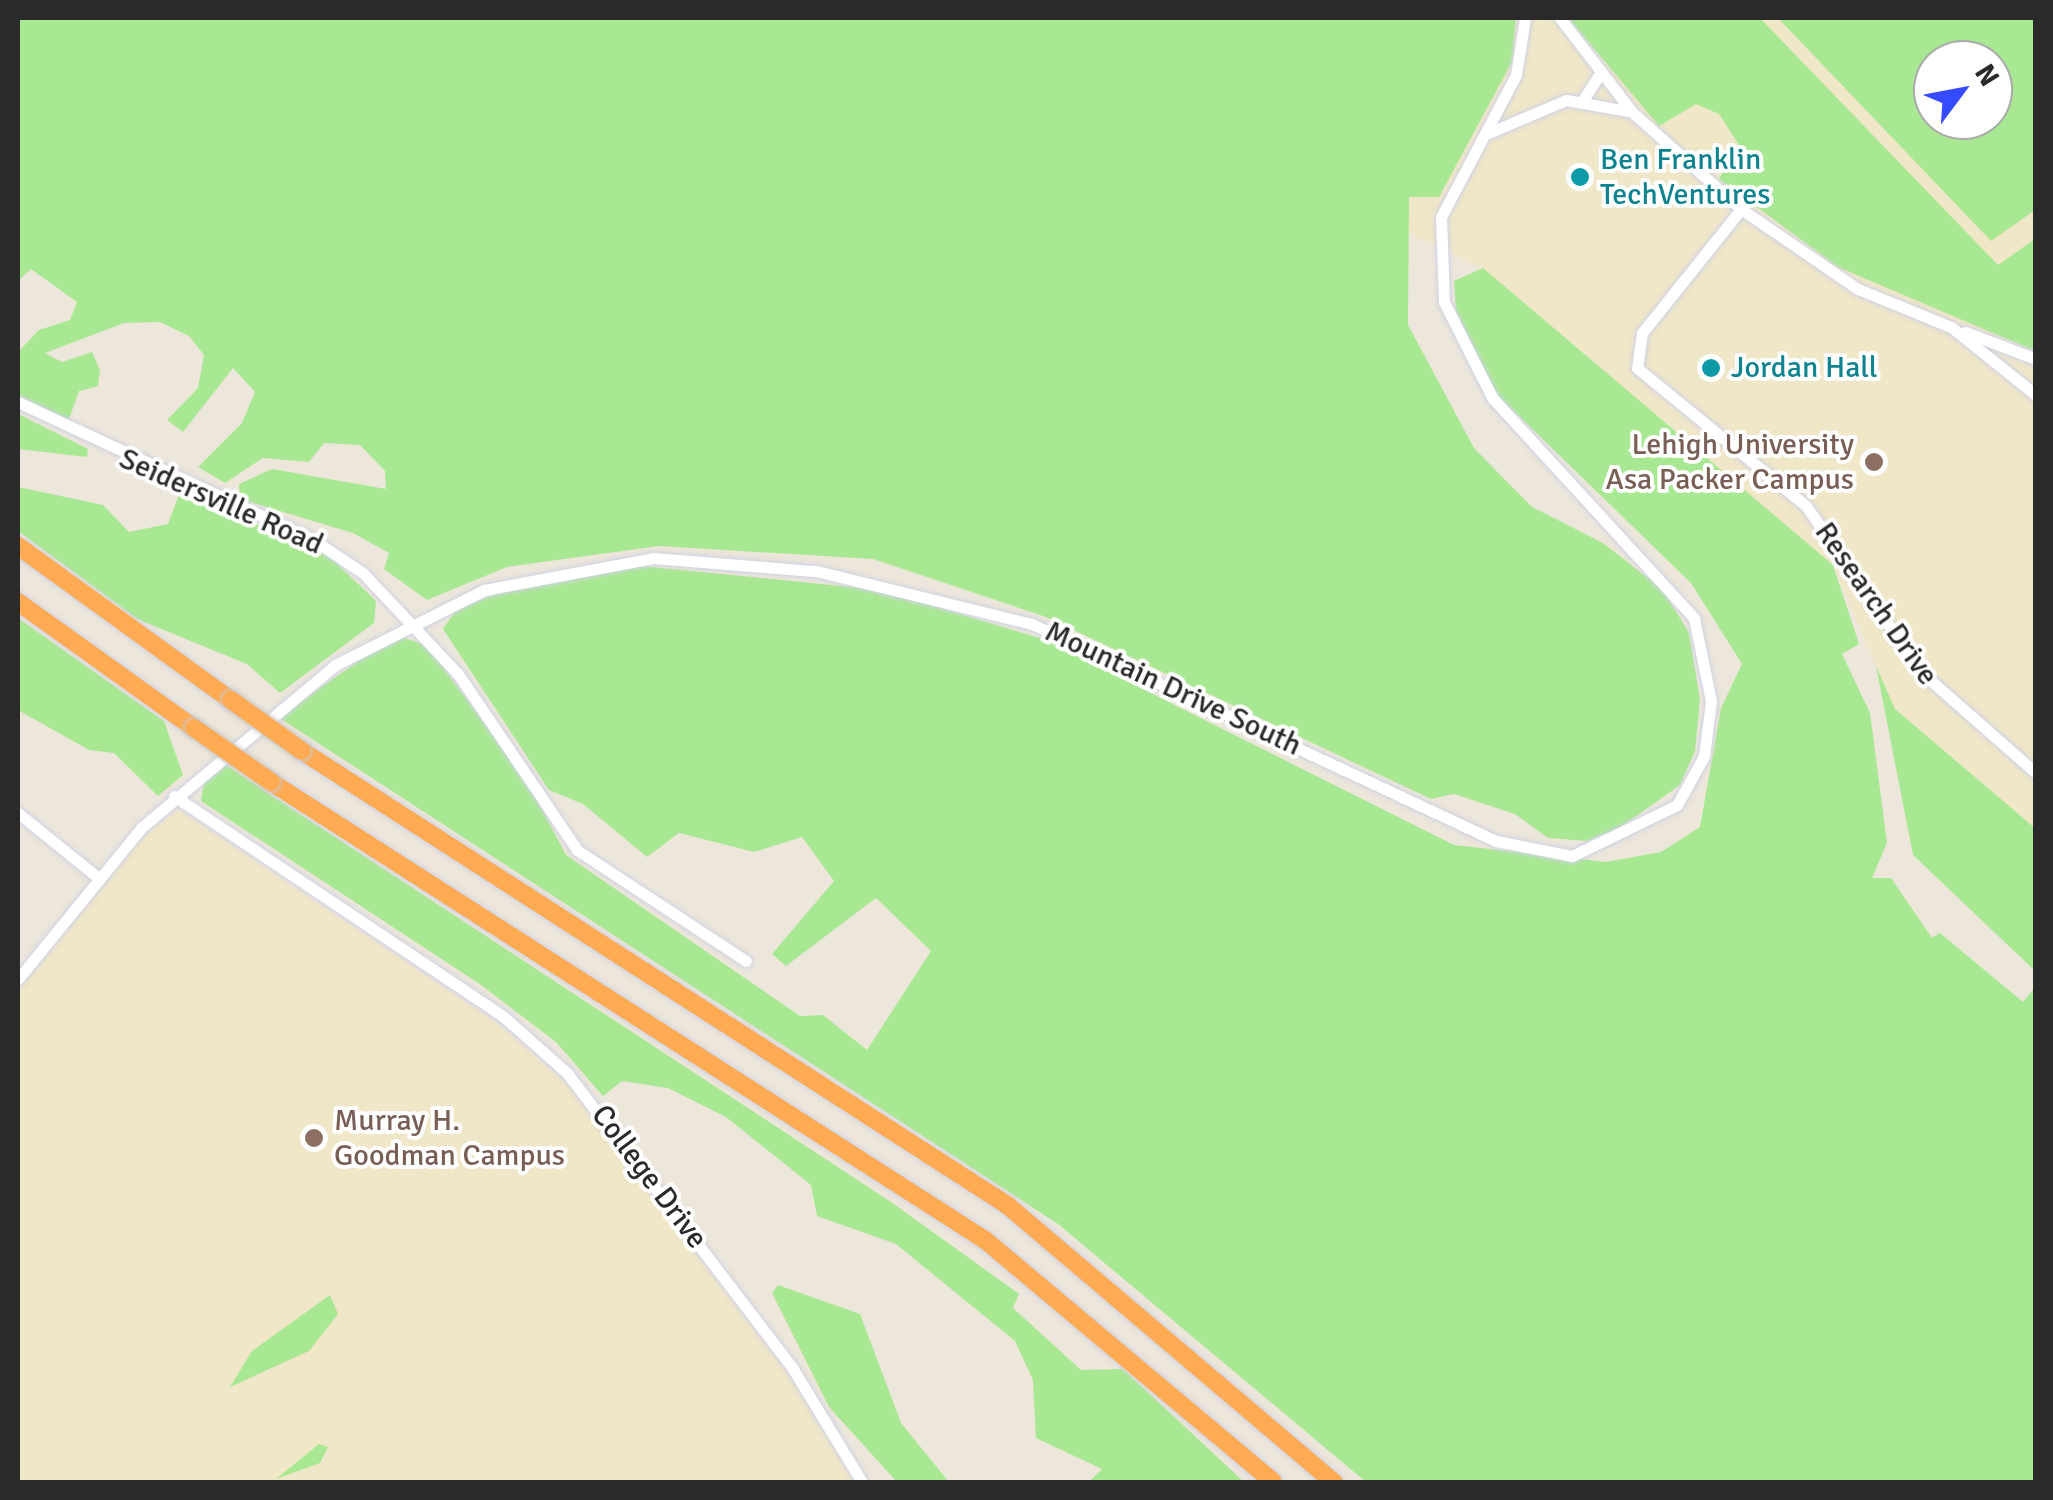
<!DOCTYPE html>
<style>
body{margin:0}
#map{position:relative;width:2053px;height:1500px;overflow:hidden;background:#ede6da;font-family:Signika,sans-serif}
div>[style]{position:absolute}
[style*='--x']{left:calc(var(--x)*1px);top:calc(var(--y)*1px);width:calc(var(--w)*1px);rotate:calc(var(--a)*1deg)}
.education>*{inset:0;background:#f0e6c8}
.green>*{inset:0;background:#a9e892}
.roads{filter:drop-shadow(0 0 2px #cfd2e4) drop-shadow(0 0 2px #cfd2e4)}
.minor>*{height:11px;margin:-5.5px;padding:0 5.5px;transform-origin:5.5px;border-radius:5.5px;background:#fff}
.highway>*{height:18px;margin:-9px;padding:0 9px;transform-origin:9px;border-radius:9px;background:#ffab53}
.bridges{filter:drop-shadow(0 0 2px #c8c8c8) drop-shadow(0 0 2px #c8c8c8)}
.highway-bridge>*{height:18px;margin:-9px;padding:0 9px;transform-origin:9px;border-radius:9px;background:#ffab53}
.dots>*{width:28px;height:28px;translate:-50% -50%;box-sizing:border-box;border:5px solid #fff;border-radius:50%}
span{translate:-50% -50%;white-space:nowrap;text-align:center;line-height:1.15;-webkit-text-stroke:8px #fff;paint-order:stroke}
.culture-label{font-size:30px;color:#0d838f}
.left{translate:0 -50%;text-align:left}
.education-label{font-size:30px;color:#785e54}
.right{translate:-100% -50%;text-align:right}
.street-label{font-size:30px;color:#2a2a2a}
.frame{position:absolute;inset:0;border:20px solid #2a2a2a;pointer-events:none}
.north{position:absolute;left:1913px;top:40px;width:100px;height:100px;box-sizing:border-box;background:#fff;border:2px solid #aaa;border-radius:50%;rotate:58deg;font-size:28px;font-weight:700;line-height:40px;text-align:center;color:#2a2a2a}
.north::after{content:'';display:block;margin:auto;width:35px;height:45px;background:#354bff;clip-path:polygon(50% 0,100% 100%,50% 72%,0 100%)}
</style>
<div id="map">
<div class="education">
<i style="clip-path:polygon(evenodd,1272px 18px,2035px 18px,2035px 828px,1894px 709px,1833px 565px,1483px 268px,1403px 231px,1413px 178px,1272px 18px,1933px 60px,1993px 60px,1993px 120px,1933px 120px,1933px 60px)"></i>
<i style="clip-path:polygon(179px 810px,498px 1024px,571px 1088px,793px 1380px,854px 1482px,18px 1482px,18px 991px,140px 838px)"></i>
</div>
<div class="green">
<i style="clip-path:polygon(18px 18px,1516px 18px,1512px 62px,1439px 197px,1409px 197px,1408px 325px,1474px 448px,1532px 507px,1603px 543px,1663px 590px,1689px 633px,1700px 700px,1695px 751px,1680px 785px,1621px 827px,1587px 841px,1548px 838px,1515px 814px,1454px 794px,1431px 799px,1046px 617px,873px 559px,659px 546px,507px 567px,427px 600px,384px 569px,389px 553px,353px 533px,240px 499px,239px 484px,272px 469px,386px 489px,385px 471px,360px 445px,324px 443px,309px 462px,263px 458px,225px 483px,198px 467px,242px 423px,255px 392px,233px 368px,183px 432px,167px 420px,198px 388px,204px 355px,189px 336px,160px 322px,124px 323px,45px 353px,62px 362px,92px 352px,100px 370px,98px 386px,79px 391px,68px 422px,18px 395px,18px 352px,39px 330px,70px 320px,77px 302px,31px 269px,18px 281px)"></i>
<i style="clip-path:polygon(1568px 18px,1760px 18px,1998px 265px,2035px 239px,2035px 351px,1838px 267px,1719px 179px,1739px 145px,1719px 114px,1696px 104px,1659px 126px)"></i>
<i style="clip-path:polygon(evenodd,1778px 18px,2035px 18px,2035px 210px,1991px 241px,1778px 18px,1933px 60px,1993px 60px,1993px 120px,1933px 120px,1933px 60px)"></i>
<i style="clip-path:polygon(1483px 268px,1833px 565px,1859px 644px,1842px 654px,1870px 713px,1887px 843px,1872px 878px,1891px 878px,1932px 938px,1940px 933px,2023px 1002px,2035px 987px,2035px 1482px,1366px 1482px,1058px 1224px,278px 717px,376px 649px,404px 638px,426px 645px,524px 775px,566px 855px,800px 1016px,823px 1015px,867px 1050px,931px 951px,876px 898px,786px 966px,772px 954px,834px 881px,802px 837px,754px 852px,679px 833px,647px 857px,583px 804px,549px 790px,443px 629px,456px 610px,506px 590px,642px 566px,880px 590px,1043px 639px,1454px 845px,1606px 862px,1661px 852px,1700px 827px,1721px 708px,1742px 664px,1691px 583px,1495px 393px,1456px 310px,1454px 281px)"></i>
<i style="clip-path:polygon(18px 414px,88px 449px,87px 457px,18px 449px)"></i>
<i style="clip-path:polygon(18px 487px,103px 505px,129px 532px,168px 524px,180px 492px,328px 555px,376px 601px,374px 623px,280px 693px,247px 664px,137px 619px,18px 531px)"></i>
<i style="clip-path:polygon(18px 618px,164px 721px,183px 775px,158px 796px,114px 753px,89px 750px,18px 710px)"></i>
<i style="clip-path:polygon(1876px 666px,1895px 709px,2035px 828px,2035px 971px,1913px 855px)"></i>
<i style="clip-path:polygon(224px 764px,891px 1202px,1019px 1294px,1013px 1308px,1081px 1370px,1123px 1369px,1244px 1482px,1089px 1482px,1102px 1469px,1036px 1438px,1033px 1380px,1015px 1341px,896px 1244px,817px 1216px,811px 1185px,726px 1117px,668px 1088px,622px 1081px,603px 1096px,556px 1042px,481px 985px,201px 801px,204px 782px)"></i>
<i style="clip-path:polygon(778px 1285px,860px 1314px,901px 1423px,949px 1482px,897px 1482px,829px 1407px,772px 1293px)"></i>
<i style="clip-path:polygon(330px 1295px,338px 1314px,309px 1351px,230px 1387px,252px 1351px)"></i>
<i style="clip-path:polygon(319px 1444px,328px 1447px,320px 1463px,276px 1479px)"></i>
</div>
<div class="roads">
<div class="minor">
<i style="--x:1560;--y:18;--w:118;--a:52.5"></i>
<i style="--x:1632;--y:112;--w:146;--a:41.7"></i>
<i style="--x:1741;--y:209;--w:142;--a:34.4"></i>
<i style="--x:1858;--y:289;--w:100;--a:22.2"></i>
<i style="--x:1951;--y:327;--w:109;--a:38.7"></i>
<i style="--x:1583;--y:100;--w:30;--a:-57"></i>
<i style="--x:1486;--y:134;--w:87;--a:-23"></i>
<i style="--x:1566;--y:100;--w:63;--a:10.1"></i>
<i style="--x:1741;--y:209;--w:159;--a:128.6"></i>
<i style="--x:1642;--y:333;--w:35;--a:98"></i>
<i style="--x:1637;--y:368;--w:218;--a:39.2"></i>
<i style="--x:1806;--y:506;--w:202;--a:55.3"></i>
<i style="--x:1921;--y:672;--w:153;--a:41.3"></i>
<i style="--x:1965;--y:332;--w:76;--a:20.8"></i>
<i style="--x:18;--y:402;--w:324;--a:25"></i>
<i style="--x:312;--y:539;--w:61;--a:33.7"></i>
<i style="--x:363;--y:573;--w:139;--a:46.8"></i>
<i style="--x:458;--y:674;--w:212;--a:55.9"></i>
<i style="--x:577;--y:850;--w:202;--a:33.3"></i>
<i style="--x:174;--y:796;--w:397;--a:33.8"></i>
<i style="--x:504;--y:1017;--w:84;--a:41.6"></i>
<i style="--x:567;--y:1073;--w:372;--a:52.6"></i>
<i style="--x:793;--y:1369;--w:132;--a:58.6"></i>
<i style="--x:18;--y:813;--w:100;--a:38.9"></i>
<i style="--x:18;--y:979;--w:195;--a:-50.8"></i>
<i style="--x:141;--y:828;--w:253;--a:-40"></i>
<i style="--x:335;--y:665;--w:167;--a:-26.7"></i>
<i style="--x:484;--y:590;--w:172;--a:-10.7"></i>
<i style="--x:653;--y:558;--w:164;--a:4.6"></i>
<i style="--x:816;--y:571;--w:222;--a:13.8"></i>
<i style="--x:1032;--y:624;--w:512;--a:25.06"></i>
<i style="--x:1496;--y:841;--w:77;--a:11.2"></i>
<i style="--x:1572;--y:856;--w:117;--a:-25.9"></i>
<i style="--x:1677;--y:805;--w:56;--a:-61.1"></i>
<i style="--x:1704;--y:756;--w:55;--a:-82.7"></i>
<i style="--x:1711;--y:701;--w:85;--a:-101.6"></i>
<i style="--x:1694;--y:618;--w:297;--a:-132.5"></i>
<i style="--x:1493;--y:399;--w:109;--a:-116.8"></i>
<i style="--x:1444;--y:302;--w:85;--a:-92"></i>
<i style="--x:1441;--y:217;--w:161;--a:-62.2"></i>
<i style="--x:1516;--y:75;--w:58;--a:-81"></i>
</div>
<div class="highway">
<i style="--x:18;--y:546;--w:263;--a:35.9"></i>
<i style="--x:18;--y:602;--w:216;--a:35.6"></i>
<i style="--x:302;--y:751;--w:839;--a:32.78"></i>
<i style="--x:1007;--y:1205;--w:429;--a:40.3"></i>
<i style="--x:271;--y:782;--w:848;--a:32.68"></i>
<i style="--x:985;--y:1240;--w:376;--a:40"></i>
</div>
</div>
<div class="bridges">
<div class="highway-bridge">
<i style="--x:231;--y:700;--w:87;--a:35.7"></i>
<i style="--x:194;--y:728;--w:94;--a:35"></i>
</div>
</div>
<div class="dots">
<i style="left:1580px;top:177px;background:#0f9aa8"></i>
<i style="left:1711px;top:368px;background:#0f9aa8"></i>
<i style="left:1874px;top:462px;background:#8d6e63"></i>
<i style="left:314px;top:1138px;background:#8d6e63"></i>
</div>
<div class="culture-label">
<span class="left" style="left:1600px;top:177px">Ben Franklin<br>TechVentures</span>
<span class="left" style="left:1731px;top:368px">Jordan Hall</span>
</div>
<div class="education-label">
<span class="right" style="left:1854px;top:462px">Lehigh University<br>Asa Packer Campus</span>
<span class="left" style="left:334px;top:1138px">Murray H.<br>Goodman Campus</span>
</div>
<div class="street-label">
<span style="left:221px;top:502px;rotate:24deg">Seidersville Road</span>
<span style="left:1876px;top:604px;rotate:55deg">Research Drive</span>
<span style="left:1173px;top:689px;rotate:25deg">Mountain Drive South</span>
<span style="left:649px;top:1177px;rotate:53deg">College Drive</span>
</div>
<div class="frame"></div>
<div class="north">N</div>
</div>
